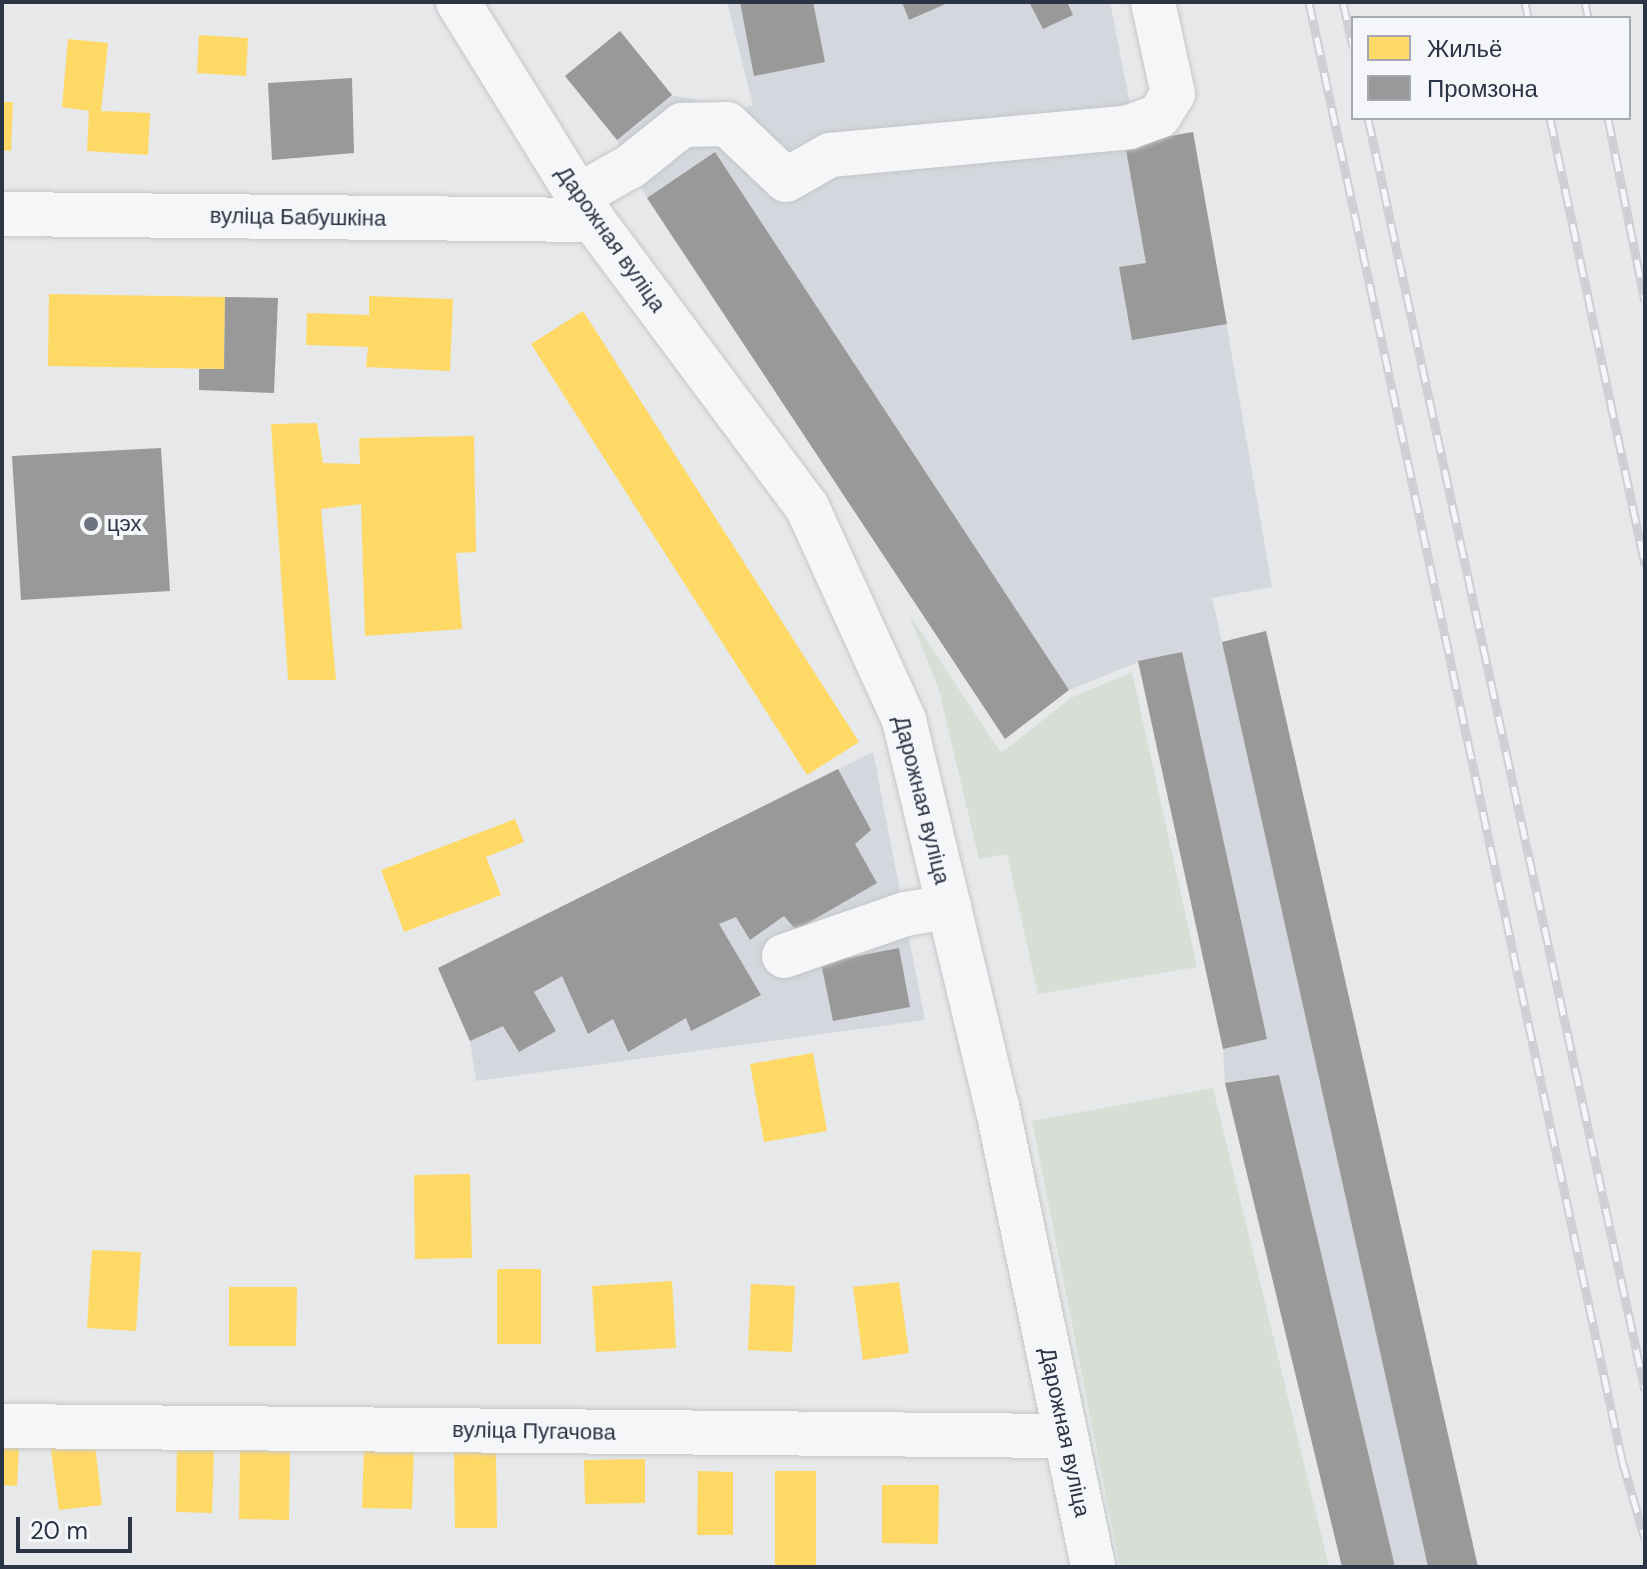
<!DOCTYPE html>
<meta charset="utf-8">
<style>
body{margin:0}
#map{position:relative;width:1647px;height:1569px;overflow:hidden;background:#e6e8ea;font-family:"DM Sans",sans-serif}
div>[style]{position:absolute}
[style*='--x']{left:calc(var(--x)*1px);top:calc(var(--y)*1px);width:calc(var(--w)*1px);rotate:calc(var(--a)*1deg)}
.built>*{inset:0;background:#d4d7dd}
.green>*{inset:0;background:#d6ded6}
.homes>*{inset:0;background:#ffd966}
.industry>*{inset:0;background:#999}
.roads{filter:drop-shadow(0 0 2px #c4c6c8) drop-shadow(0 0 2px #c4c6c8)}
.minor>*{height:44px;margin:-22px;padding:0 22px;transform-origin:22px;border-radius:22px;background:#f5f6f7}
.rail>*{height:9px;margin-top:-4.5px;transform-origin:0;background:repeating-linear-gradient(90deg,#f4f6f9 0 18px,#cecfd2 0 36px);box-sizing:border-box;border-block:2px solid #cecfd2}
.dots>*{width:22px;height:22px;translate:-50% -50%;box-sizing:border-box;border:4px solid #f4f6f9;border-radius:50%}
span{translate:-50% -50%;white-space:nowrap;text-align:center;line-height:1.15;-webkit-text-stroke:8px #f4f6f9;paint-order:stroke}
.street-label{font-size:22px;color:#2b3445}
.poi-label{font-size:22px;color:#2b3445}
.left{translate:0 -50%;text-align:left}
.frame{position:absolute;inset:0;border:4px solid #2b3445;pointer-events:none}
.legend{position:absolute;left:1351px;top:16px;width:280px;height:104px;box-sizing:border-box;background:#f4f6f9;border:2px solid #a4a8b1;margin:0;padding:10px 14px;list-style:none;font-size:24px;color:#2b3445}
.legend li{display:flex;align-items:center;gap:16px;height:40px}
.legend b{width:40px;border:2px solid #a4a8b1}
.scale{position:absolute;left:16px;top:1517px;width:116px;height:36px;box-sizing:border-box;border:4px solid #2b3445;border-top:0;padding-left:10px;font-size:24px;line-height:28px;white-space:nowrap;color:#2b3445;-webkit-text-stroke:6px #f4f6f9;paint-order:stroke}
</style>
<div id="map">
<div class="built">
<i style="clip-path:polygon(727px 2px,1110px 2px,1131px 109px,1131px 143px,1193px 132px,1272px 587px,1212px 598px,1222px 642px,1266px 631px,1478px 1567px,1342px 1567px,1225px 1083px,1223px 1049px,1138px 662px,1069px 690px,1005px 739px,647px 198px,617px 140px,565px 76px,620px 31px,672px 95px,739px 109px,753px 105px)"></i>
<i style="clip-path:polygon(873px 752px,925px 1020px,476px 1081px,470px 1041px,438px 968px)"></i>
</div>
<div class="green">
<i style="clip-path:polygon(909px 614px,1001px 753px,1071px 698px,1132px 672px,1197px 967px,1038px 994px,1007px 854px,979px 859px,939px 690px)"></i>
<i style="clip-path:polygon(1213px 1088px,1329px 1567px,1120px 1567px,1032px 1121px)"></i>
</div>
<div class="homes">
<i style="clip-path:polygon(199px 35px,248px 38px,246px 76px,197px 73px)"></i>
<i style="clip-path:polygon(68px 39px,108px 43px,101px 111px,150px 113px,148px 155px,87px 151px,89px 111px,62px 107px)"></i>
<i style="clip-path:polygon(2px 102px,13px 102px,11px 151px,2px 150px)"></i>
<i style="clip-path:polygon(49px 294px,225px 297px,224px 369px,48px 366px)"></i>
<i style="clip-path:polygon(369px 296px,453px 299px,450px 371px,366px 367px,368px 347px,306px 345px,307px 313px,369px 315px)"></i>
<i style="clip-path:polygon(583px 311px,859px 742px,807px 775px,531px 344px)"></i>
<i style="clip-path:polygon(317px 423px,323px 463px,360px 464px,359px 438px,474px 436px,476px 552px,456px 553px,462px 629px,365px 636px,361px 504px,321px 509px,336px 680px,288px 680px,271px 424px)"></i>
<i style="clip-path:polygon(515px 819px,524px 842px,486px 857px,501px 895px,404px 932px,381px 870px)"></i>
<i style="clip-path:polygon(813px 1053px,827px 1131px,764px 1142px,750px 1064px)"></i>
<i style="clip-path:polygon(470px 1174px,472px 1258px,415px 1259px,414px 1175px)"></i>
<i style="clip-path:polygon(92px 1250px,141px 1252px,136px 1331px,87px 1328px)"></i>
<i style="clip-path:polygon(497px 1269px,541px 1269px,541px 1344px,497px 1344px)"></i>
<i style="clip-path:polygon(672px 1281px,676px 1348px,596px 1352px,592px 1286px)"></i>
<i style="clip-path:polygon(899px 1282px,909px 1353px,863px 1360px,853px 1287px)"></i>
<i style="clip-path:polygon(751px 1284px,795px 1286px,792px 1352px,748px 1350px)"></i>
<i style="clip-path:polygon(229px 1287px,297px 1287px,296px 1346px,229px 1346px)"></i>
<i style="clip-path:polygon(94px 1437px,102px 1505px,59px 1510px,50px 1443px)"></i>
<i style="clip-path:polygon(2px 1445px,19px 1446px,17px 1486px,2px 1485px)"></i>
<i style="clip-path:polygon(364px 1447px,414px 1448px,412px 1509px,362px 1508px)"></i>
<i style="clip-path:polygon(177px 1449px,214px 1450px,212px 1513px,176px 1512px)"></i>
<i style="clip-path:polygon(240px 1451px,290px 1451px,289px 1520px,239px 1519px)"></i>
<i style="clip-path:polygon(454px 1451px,496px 1451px,497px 1528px,455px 1528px)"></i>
<i style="clip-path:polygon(645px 1459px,645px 1503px,585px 1504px,584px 1460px)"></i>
<i style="clip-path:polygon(698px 1471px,733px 1472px,733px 1535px,697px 1535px)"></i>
<i style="clip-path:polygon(775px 1471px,816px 1471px,816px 1567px,775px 1567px)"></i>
<i style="clip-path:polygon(882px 1485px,939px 1485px,938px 1544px,882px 1543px)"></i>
</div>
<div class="industry">
<i style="clip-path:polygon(740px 2px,813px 2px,825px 62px,754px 76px)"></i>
<i style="clip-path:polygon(902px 2px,950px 2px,909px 20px)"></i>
<i style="clip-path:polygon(1029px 2px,1067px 2px,1073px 15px,1043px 29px)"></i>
<i style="clip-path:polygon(620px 31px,672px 95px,617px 140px,565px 76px)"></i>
<i style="clip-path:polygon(352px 78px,354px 153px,272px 160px,268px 83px)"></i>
<i style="clip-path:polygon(1193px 132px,1227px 324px,1132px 340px,1119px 267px,1146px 263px,1125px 144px)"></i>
<i style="clip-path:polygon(715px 152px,1069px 690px,1005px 739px,647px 198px)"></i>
<i style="clip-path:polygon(225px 297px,278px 298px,274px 393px,199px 390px,199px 369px,224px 369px)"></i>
<i style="clip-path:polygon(161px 448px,170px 591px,21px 600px,12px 456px)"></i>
<i style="clip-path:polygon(1266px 631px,1478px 1567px,1428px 1567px,1222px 642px)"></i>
<i style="clip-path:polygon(1182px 652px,1267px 1039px,1223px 1049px,1138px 661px)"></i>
<i style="clip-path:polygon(838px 769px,871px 830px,855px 844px,877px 883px,796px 930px,784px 916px,750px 940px,736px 917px,719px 924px,761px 995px,691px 1031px,686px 1018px,628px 1052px,613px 1019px,588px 1034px,562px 976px,534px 992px,556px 1031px,519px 1052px,503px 1026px,470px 1041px,438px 968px)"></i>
<i style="clip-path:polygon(899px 948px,910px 1007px,833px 1021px,821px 963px)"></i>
<i style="clip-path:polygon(1279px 1075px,1395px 1567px,1342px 1567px,1225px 1083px)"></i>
</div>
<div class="roads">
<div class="minor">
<i style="--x:458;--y:2;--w:256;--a:58.2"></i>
<i style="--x:593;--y:220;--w:358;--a:53.3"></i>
<i style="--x:807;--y:507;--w:234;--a:65.5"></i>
<i style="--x:904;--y:720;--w:397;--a:76.5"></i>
<i style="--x:997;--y:1106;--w:471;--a:78.2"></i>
<i style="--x:578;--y:196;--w:61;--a:-29.5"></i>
<i style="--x:631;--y:166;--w:65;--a:-38.8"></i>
<i style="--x:682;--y:125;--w:45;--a:-1.3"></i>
<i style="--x:727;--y:124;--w:81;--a:43.5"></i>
<i style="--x:786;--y:180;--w:51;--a:-29.6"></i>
<i style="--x:830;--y:155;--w:300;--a:-5.3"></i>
<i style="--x:1129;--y:127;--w:32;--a:-20"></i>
<i style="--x:1159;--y:116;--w:26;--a:-58"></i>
<i style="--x:1173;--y:94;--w:94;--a:-102.3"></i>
<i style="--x:2;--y:214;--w:591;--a:0.58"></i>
<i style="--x:784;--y:956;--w:128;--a:-19.1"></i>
<i style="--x:905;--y:914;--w:45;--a:-9"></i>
<i style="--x:2;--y:1426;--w:1064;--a:0.54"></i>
</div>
</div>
<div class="rail">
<i style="--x:1309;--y:2;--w:1491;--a:77.88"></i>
<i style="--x:1622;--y:1460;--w:82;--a:73.8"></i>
<i style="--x:1343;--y:2;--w:46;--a:77.5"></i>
<i style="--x:1525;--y:2;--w:16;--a:79"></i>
<i style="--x:1585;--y:2;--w:16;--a:79"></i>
<i style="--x:1368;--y:118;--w:1302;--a:77.71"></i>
<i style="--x:1550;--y:118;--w:457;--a:78"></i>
<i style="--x:1608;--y:118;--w:187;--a:78.6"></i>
</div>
<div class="dots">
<i style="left:91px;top:524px;background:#6c737f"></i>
</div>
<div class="street-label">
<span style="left:298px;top:217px;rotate:1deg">вуліца Бабушкіна</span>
<span style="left:611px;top:239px;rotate:55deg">Дарожная вуліца</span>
<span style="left:922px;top:800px;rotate:76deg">Дарожная вуліца</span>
<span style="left:534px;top:1431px;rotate:1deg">вуліца Пугачова</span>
<span style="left:1065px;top:1432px;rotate:78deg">Дарожная вуліца</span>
</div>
<div class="poi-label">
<span class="left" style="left:107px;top:524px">цэх</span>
</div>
<div class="frame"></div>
<ul class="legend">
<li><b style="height:22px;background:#ffd966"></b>Жильё</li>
<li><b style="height:22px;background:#999"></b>Промзона</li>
</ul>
<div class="scale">20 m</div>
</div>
